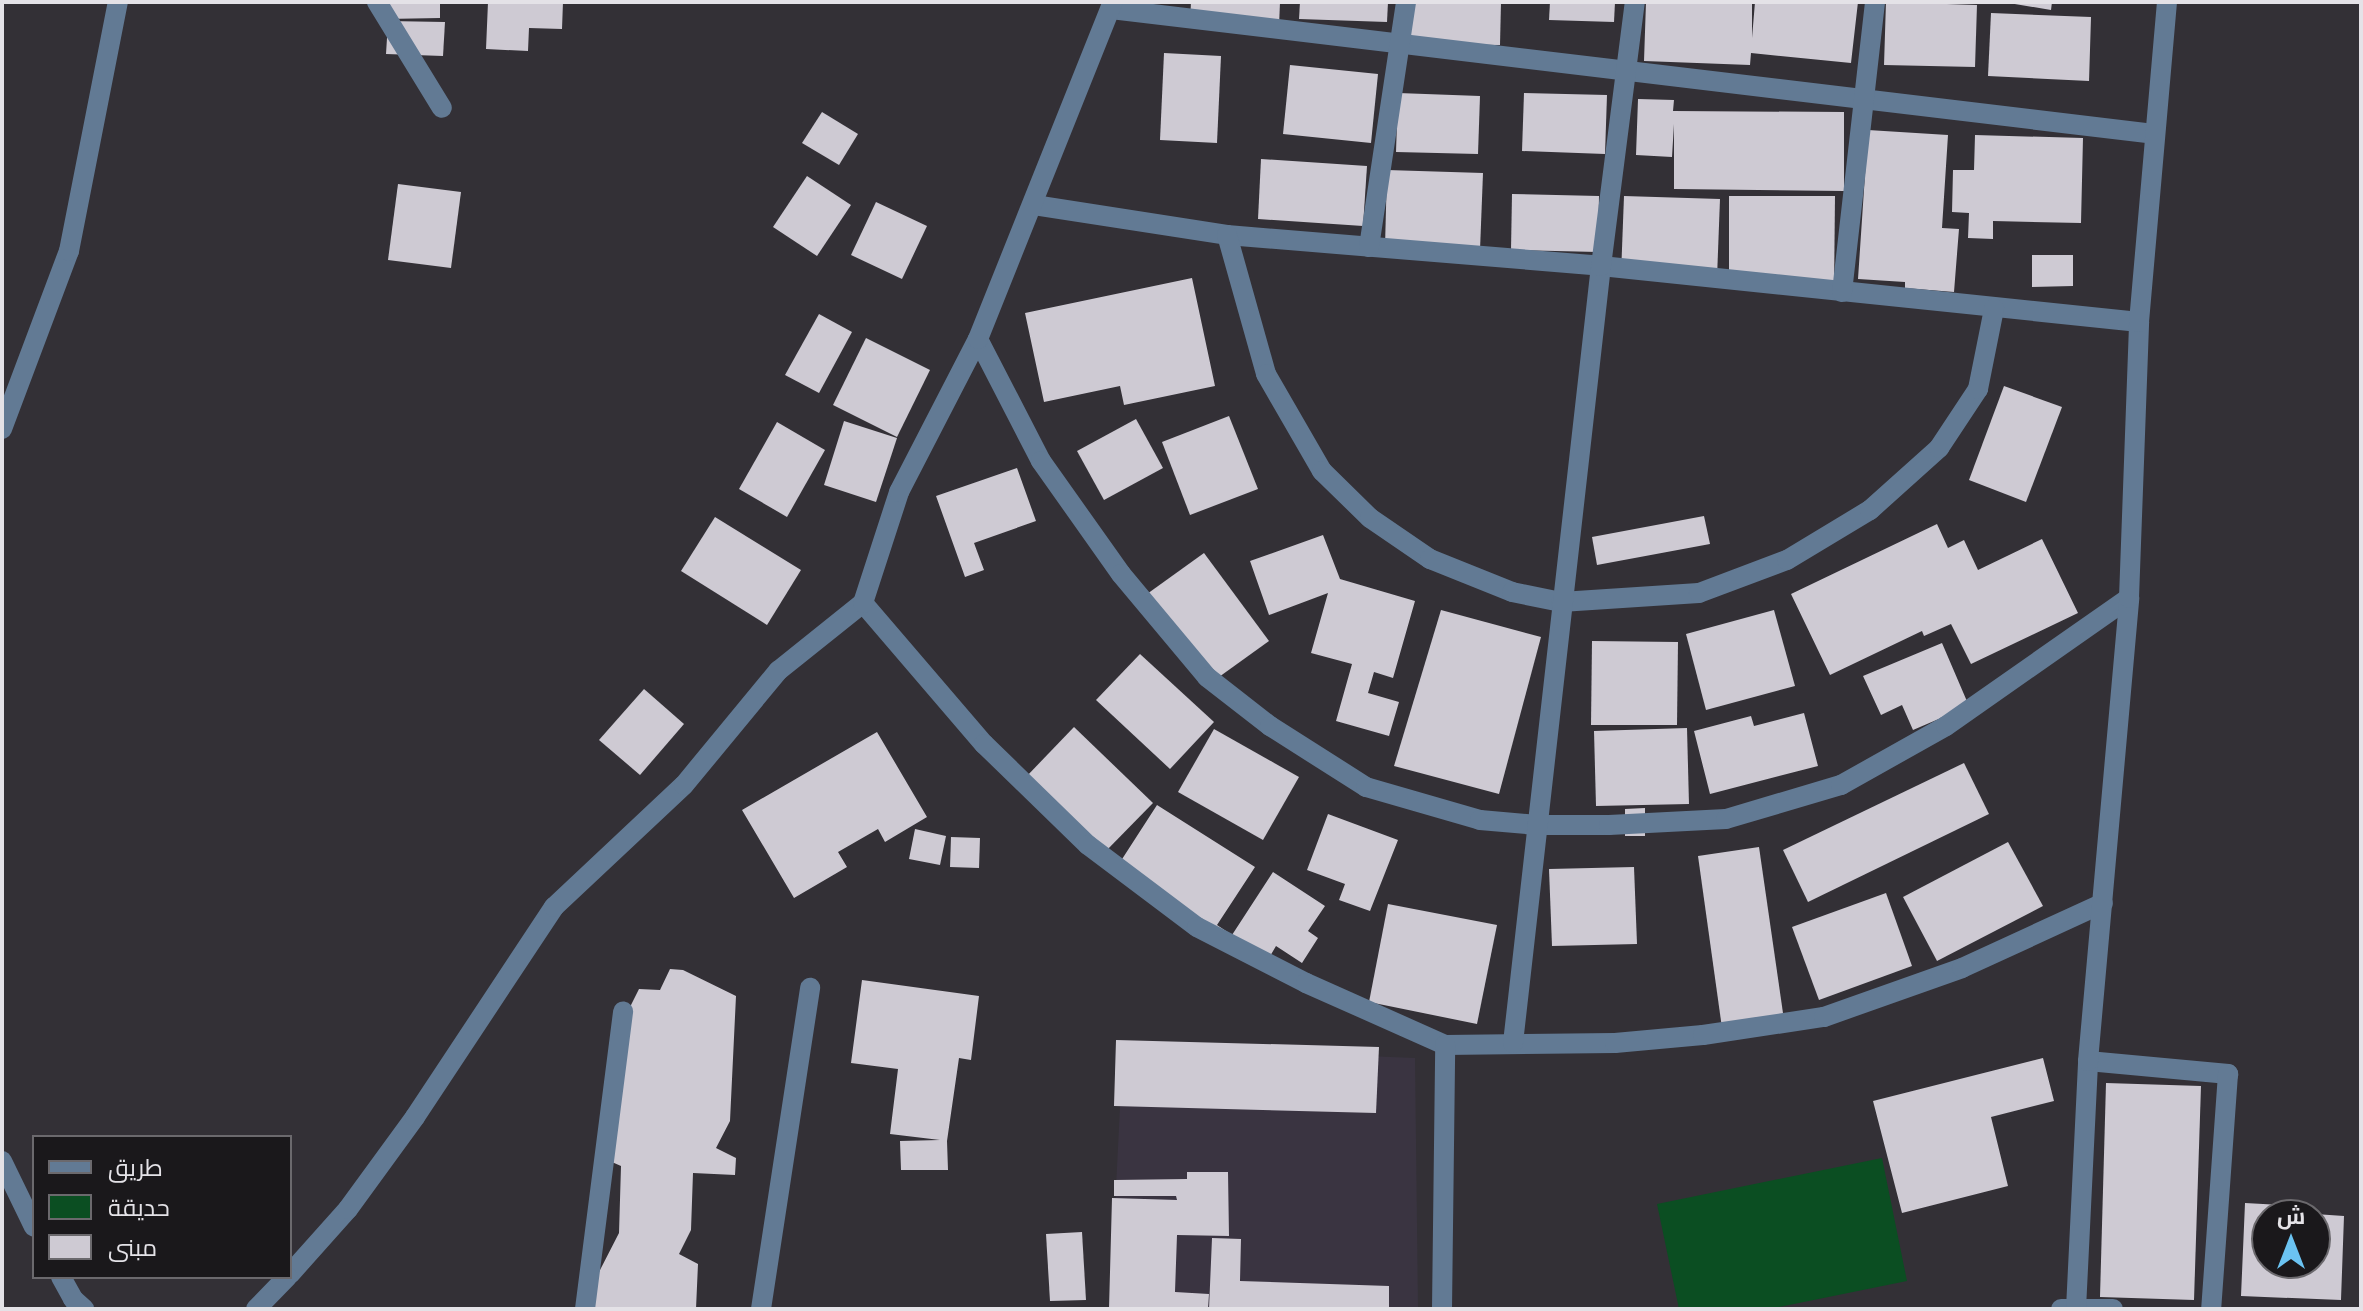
<!DOCTYPE html>
<meta charset="utf-8">
<style>
body{margin:0}
#map{position:relative;width:2363px;height:1311px;overflow:hidden;background:#333036;font-family:Roboto,Cairo,sans-serif}
div>[style]{position:absolute}
[style*='--x']{left:calc(var(--x)*1px);top:calc(var(--y)*1px);width:calc(var(--w)*1px);rotate:calc(var(--a)*1deg)}
.built>*{inset:0;background:#3a3441}
.green>*{inset:0;background:#0b4e22}
.building>*{inset:0;background:#cecad3}
.minor>*{height:20px;margin:-10px;padding:0 10px;transform-origin:10px;border-radius:10px;background:#627a94}
span{translate:-50% -50%;white-space:nowrap;text-align:center;line-height:1.15;-webkit-text-stroke:8px #1a181b;paint-order:stroke}
.frame{position:absolute;inset:0;border:4px solid #e4e2e7;pointer-events:none}
.legend{position:absolute;left:32px;top:1135px;width:260px;height:144px;box-sizing:border-box;background:#1a181b;border:2px solid #6b696d;margin:0;padding:10px 14px;list-style:none;font-size:24px;color:#e4e2e7}
.legend li{display:flex;align-items:center;gap:16px;height:40px}
.legend b{width:40px;border:2px solid #6b696d}
.north{position:absolute;left:2251px;top:1199px;width:80px;height:80px;box-sizing:border-box;background:#1a181b;border:2px solid #6b696d;border-radius:50%;rotate:0deg;font-size:22px;font-weight:700;line-height:32px;text-align:center;color:#e4e2e7}
.north::after{content:'';display:block;margin:auto;width:28px;height:36px;background:#6bc3f2;clip-path:polygon(50% 0,100% 100%,50% 72%,0 100%)}
</style>
<div id="map">
<div class="built">
<i style="clip-path:polygon(1123px 1046px,1415px 1058px,1418px 1308px,1110px 1309px)"></i>
</div>
<div class="green">
<i style="clip-path:polygon(1882px 1158px,1907px 1281px,1770px 1309px,1679px 1309px,1657px 1204px)"></i>
</div>
<div class="building">
<i style="clip-path:polygon(386px 2px,440px 2px,440px 18px,386px 19px)"></i>
<i style="clip-path:polygon(488px 2px,563px 2px,562px 29px,529px 28px,528px 51px,486px 49px)"></i>
<i style="clip-path:polygon(1191px 2px,1280px 2px,1279px 26px,1190px 21px)"></i>
<i style="clip-path:polygon(1300px 2px,1388px 2px,1387px 22px,1299px 19px)"></i>
<i style="clip-path:polygon(1409px 2px,1501px 2px,1500px 45px,1408px 44px)"></i>
<i style="clip-path:polygon(1550px 2px,1615px 2px,1614px 22px,1549px 20px)"></i>
<i style="clip-path:polygon(1646px 2px,1752px 2px,1752px 38px,1755px 2px,1858px 2px,1851px 63px,1751px 53px,1750px 65px,1644px 61px)"></i>
<i style="clip-path:polygon(1886px 2px,1977px 5px,1975px 67px,1884px 65px)"></i>
<i style="clip-path:polygon(2003px 2px,2052px 2px,2051px 10px)"></i>
<i style="clip-path:polygon(1991px 13px,2091px 17px,2089px 81px,1988px 76px)"></i>
<i style="clip-path:polygon(388px 21px,445px 22px,443px 56px,386px 54px)"></i>
<i style="clip-path:polygon(1164px 53px,1221px 56px,1217px 143px,1160px 140px)"></i>
<i style="clip-path:polygon(1290px 65px,1378px 74px,1371px 143px,1283px 134px)"></i>
<i style="clip-path:polygon(1398px 93px,1480px 96px,1478px 154px,1396px 152px)"></i>
<i style="clip-path:polygon(1524px 93px,1607px 95px,1605px 154px,1522px 151px)"></i>
<i style="clip-path:polygon(1638px 99px,1674px 100px,1673px 111px,1844px 112px,1844px 191px,1674px 189px,1674px 124px,1672px 157px,1636px 155px)"></i>
<i style="clip-path:polygon(822px 112px,858px 134px,839px 165px,802px 143px)"></i>
<i style="clip-path:polygon(1868px 130px,1948px 135px,1942px 228px,1959px 229px,1954px 292px,1905px 288px,1905px 282px,1858px 279px)"></i>
<i style="clip-path:polygon(1975px 135px,2083px 138px,2081px 223px,1993px 221px,1993px 239px,1968px 238px,1969px 213px,1952px 212px,1953px 170px,1974px 170px)"></i>
<i style="clip-path:polygon(1261px 159px,1367px 166px,1363px 226px,1258px 219px)"></i>
<i style="clip-path:polygon(1387px 170px,1483px 173px,1480px 250px,1385px 247px)"></i>
<i style="clip-path:polygon(807px 176px,851px 205px,817px 256px,773px 227px)"></i>
<i style="clip-path:polygon(398px 184px,461px 192px,451px 268px,388px 260px)"></i>
<i style="clip-path:polygon(1512px 194px,1599px 196px,1598px 252px,1511px 250px)"></i>
<i style="clip-path:polygon(1624px 196px,1720px 199px,1717px 278px,1621px 275px)"></i>
<i style="clip-path:polygon(1729px 196px,1835px 196px,1834px 290px,1729px 286px)"></i>
<i style="clip-path:polygon(876px 202px,927px 226px,902px 279px,851px 255px)"></i>
<i style="clip-path:polygon(2032px 255px,2073px 255px,2073px 286px,2032px 287px)"></i>
<i style="clip-path:polygon(1192px 278px,1215px 386px,1124px 405px,1120px 386px,1044px 402px,1025px 313px)"></i>
<i style="clip-path:polygon(819px 314px,852px 332px,819px 393px,785px 375px)"></i>
<i style="clip-path:polygon(866px 338px,930px 370px,897px 437px,833px 405px)"></i>
<i style="clip-path:polygon(2004px 386px,2062px 407px,2026px 502px,1969px 480px)"></i>
<i style="clip-path:polygon(1229px 416px,1258px 489px,1190px 515px,1162px 442px)"></i>
<i style="clip-path:polygon(1136px 419px,1163px 468px,1104px 500px,1077px 451px)"></i>
<i style="clip-path:polygon(844px 421px,897px 438px,876px 502px,824px 485px)"></i>
<i style="clip-path:polygon(777px 422px,825px 450px,787px 517px,739px 489px)"></i>
<i style="clip-path:polygon(1017px 468px,1036px 521px,974px 543px,984px 570px,965px 577px,936px 496px)"></i>
<i style="clip-path:polygon(1704px 516px,1710px 544px,1597px 565px,1592px 537px)"></i>
<i style="clip-path:polygon(715px 517px,801px 570px,767px 625px,681px 571px)"></i>
<i style="clip-path:polygon(1937px 524px,1948px 548px,1964px 540px,1978px 570px,2042px 539px,2078px 613px,1971px 664px,1951px 624px,1924px 636px,1922px 631px,1830px 675px,1791px 594px)"></i>
<i style="clip-path:polygon(1323px 535px,1340px 579px,1415px 601px,1393px 678px,1374px 672px,1368px 693px,1399px 702px,1389px 736px,1336px 721px,1352px 664px,1311px 653px,1328px 593px,1269px 615px,1250px 561px)"></i>
<i style="clip-path:polygon(1204px 553px,1269px 641px,1212px 682px,1147px 594px)"></i>
<i style="clip-path:polygon(1441px 610px,1541px 637px,1499px 794px,1394px 766px)"></i>
<i style="clip-path:polygon(1774px 610px,1795px 686px,1706px 710px,1686px 634px)"></i>
<i style="clip-path:polygon(1592px 641px,1678px 642px,1677px 725px,1591px 725px)"></i>
<i style="clip-path:polygon(1942px 643px,1969px 706px,1913px 730px,1902px 705px,1881px 715px,1863px 676px)"></i>
<i style="clip-path:polygon(1140px 654px,1214px 722px,1170px 769px,1096px 700px)"></i>
<i style="clip-path:polygon(644px 689px,684px 724px,640px 775px,599px 740px)"></i>
<i style="clip-path:polygon(1804px 713px,1818px 766px,1710px 794px,1694px 731px,1751px 716px,1754px 726px)"></i>
<i style="clip-path:polygon(1074px 727px,1153px 803px,1104px 853px,1025px 778px)"></i>
<i style="clip-path:polygon(1687px 728px,1689px 804px,1596px 806px,1594px 731px)"></i>
<i style="clip-path:polygon(1214px 729px,1299px 777px,1263px 840px,1178px 792px)"></i>
<i style="clip-path:polygon(877px 732px,927px 817px,885px 842px,878px 829px,838px 852px,847px 867px,794px 898px,742px 810px)"></i>
<i style="clip-path:polygon(1964px 763px,1989px 814px,1808px 902px,1783px 850px)"></i>
<i style="clip-path:polygon(1157px 805px,1255px 867px,1217px 925px,1232px 935px,1273px 872px,1325px 906px,1308px 931px,1318px 938px,1302px 963px,1276px 946px,1265px 965px,1115px 870px)"></i>
<i style="clip-path:polygon(1645px 808px,1645px 836px,1625px 836px,1625px 809px)"></i>
<i style="clip-path:polygon(1328px 814px,1398px 840px,1370px 911px,1339px 900px,1345px 884px,1307px 870px)"></i>
<i style="clip-path:polygon(915px 829px,946px 836px,940px 865px,909px 859px)"></i>
<i style="clip-path:polygon(951px 837px,980px 838px,979px 868px,950px 867px)"></i>
<i style="clip-path:polygon(2008px 842px,2043px 906px,1937px 961px,1903px 897px)"></i>
<i style="clip-path:polygon(1759px 847px,1784px 1020px,1722px 1028px,1698px 856px)"></i>
<i style="clip-path:polygon(1634px 867px,1637px 944px,1552px 946px,1549px 869px)"></i>
<i style="clip-path:polygon(1886px 893px,1912px 966px,1819px 1000px,1792px 927px)"></i>
<i style="clip-path:polygon(1388px 904px,1497px 925px,1477px 1024px,1369px 1002px)"></i>
<i style="clip-path:polygon(670px 969px,683px 970px,736px 996px,730px 1121px,716px 1148px,736px 1158px,735px 1175px,693px 1173px,691px 1230px,679px 1254px,698px 1264px,696px 1309px,580px 1309px,619px 1233px,621px 1166px,605px 1159px,610px 1047px,639px 989px,660px 990px)"></i>
<i style="clip-path:polygon(862px 980px,979px 996px,971px 1060px,959px 1058px,947px 1141px,948px 1170px,901px 1170px,900px 1141px,940px 1140px,890px 1134px,898px 1069px,851px 1063px)"></i>
<i style="clip-path:polygon(1116px 1040px,1379px 1047px,1376px 1113px,1114px 1106px)"></i>
<i style="clip-path:polygon(2043px 1058px,2054px 1101px,1991px 1117px,2008px 1186px,1902px 1213px,1873px 1101px)"></i>
<i style="clip-path:polygon(2106px 1083px,2201px 1086px,2194px 1300px,2100px 1297px)"></i>
<i style="clip-path:polygon(1187px 1172px,1228px 1172px,1229px 1236px,1177px 1235px,1175px 1292px,1209px 1294px,1208px 1309px,1109px 1309px,1112px 1198px,1177px 1200px,1176px 1196px,1114px 1196px,1114px 1180px,1187px 1179px)"></i>
<i style="clip-path:polygon(2245px 1203px,2281px 1205px,2280px 1215px,2267px 1215px,2267px 1263px,2315px 1263px,2315px 1214px,2344px 1216px,2341px 1300px,2241px 1296px)"></i>
<i style="clip-path:polygon(1082px 1232px,1086px 1300px,1050px 1301px,1046px 1234px)"></i>
<i style="clip-path:polygon(1212px 1238px,1241px 1239px,1240px 1281px,1389px 1286px,1389px 1309px,1209px 1309px)"></i>
</div>
<div class="minor">
<i style="--x:377;--y:2;--w:124;--a:58.5"></i>
<i style="--x:1111;--y:9;--w:1050;--a:6.83"></i>
<i style="--x:1034;--y:205;--w:195;--a:8.8"></i>
<i style="--x:1227;--y:235;--w:375;--a:4.7"></i>
<i style="--x:1601;--y:266;--w:541;--a:5.94"></i>
<i style="--x:1227;--y:235;--w:144;--a:74.3"></i>
<i style="--x:1266;--y:374;--w:112;--a:60"></i>
<i style="--x:1322;--y:471;--w:67;--a:44.4"></i>
<i style="--x:1370;--y:518;--w:73;--a:34.3"></i>
<i style="--x:1430;--y:559;--w:88;--a:21.9"></i>
<i style="--x:1512;--y:592;--w:50;--a:11.5"></i>
<i style="--x:1561;--y:602;--w:138;--a:-3.7"></i>
<i style="--x:1699;--y:593;--w:94;--a:-20.6"></i>
<i style="--x:1787;--y:560;--w:97;--a:-31.1"></i>
<i style="--x:1870;--y:510;--w:93;--a:-41.9"></i>
<i style="--x:1939;--y:448;--w:71;--a:-56.5"></i>
<i style="--x:1978;--y:389;--w:82;--a:-78.7"></i>
<i style="--x:1369;--y:247;--w:248;--a:-81.4"></i>
<i style="--x:1842;--y:292;--w:292;--a:-83.5"></i>
<i style="--x:978;--y:339;--w:137;--a:62.7"></i>
<i style="--x:1041;--y:461;--w:138;--a:54.7"></i>
<i style="--x:1121;--y:574;--w:134;--a:50.1"></i>
<i style="--x:1207;--y:677;--w:80;--a:37.9"></i>
<i style="--x:1270;--y:726;--w:114;--a:32.4"></i>
<i style="--x:1366;--y:787;--w:119;--a:16.1"></i>
<i style="--x:1480;--y:820;--w:57;--a:5"></i>
<i style="--x:1537;--y:825;--w:72;--a:0"></i>
<i style="--x:1609;--y:825;--w:117;--a:-2.9"></i>
<i style="--x:1726;--y:819;--w:120;--a:-16.5"></i>
<i style="--x:1841;--y:785;--w:120;--a:-29.3"></i>
<i style="--x:1946;--y:726;--w:223;--a:-35"></i>
<i style="--x:2;--y:429;--w:190;--a:-69.4"></i>
<i style="--x:69;--y:251;--w:254;--a:-78.9"></i>
<i style="--x:863;--y:603;--w:186;--a:49.4"></i>
<i style="--x:984;--y:744;--w:145;--a:44.2"></i>
<i style="--x:1088;--y:845;--w:136;--a:37"></i>
<i style="--x:1197;--y:927;--w:123;--a:27.2"></i>
<i style="--x:1306;--y:983;--w:152;--a:24"></i>
<i style="--x:1445;--y:1045;--w:170;--a:-0.7"></i>
<i style="--x:1615;--y:1043;--w:88;--a:-5.2"></i>
<i style="--x:1703;--y:1035;--w:122;--a:-8.5"></i>
<i style="--x:1824;--y:1017;--w:146;--a:-19.5"></i>
<i style="--x:1962;--y:968;--w:155;--a:-24.7"></i>
<i style="--x:1513;--y:1043;--w:782;--a:-83.54"></i>
<i style="--x:1601;--y:266;--w:266;--a:-82.7"></i>
<i style="--x:2088;--y:1061;--w:141;--a:5.3"></i>
<i style="--x:2228;--y:1074;--w:236;--a:94.1"></i>
<i style="--x:2;--y:1161;--w:73;--a:64.1"></i>
<i style="--x:290;--y:1274;--w:87;--a:-48.3"></i>
<i style="--x:348;--y:1209;--w:114;--a:-53.9"></i>
<i style="--x:415;--y:1117;--w:252;--a:-56.5"></i>
<i style="--x:554;--y:907;--w:178;--a:-43.2"></i>
<i style="--x:684;--y:785;--w:148;--a:-50.5"></i>
<i style="--x:778;--y:671;--w:109;--a:-38.7"></i>
<i style="--x:863;--y:603;--w:117;--a:-72"></i>
<i style="--x:899;--y:492;--w:172;--a:-62.7"></i>
<i style="--x:978;--y:339;--w:363;--a:-68.2"></i>
<i style="--x:61;--y:1277;--w:25;--a:61"></i>
<i style="--x:73;--y:1299;--w:15;--a:42"></i>
<i style="--x:256;--y:1309;--w:45;--a:-45.9"></i>
<i style="--x:585;--y:1309;--w:300;--a:-82.7"></i>
<i style="--x:761;--y:1309;--w:325;--a:-81.3"></i>
<i style="--x:1442;--y:1309;--w:264;--a:-89.3"></i>
<i style="--x:2061;--y:1309;--w:52;--a:0"></i>
<i style="--x:2076;--y:1309;--w:248;--a:-87.2"></i>
<i style="--x:2088;--y:1061;--w:465;--a:-84.9"></i>
<i style="--x:2129;--y:598;--w:276;--a:-87.9"></i>
<i style="--x:2139;--y:322;--w:321;--a:-85"></i>
</div>
<div class="frame"></div>
<ul class="legend">
<li><b style="height:10px;background:#627a94"></b>طريق</li>
<li><b style="height:22px;background:#0b4e22"></b>حديقة</li>
<li><b style="height:22px;background:#cecad3"></b>مبنى</li>
</ul>
<div class="north">ش</div>
</div>
